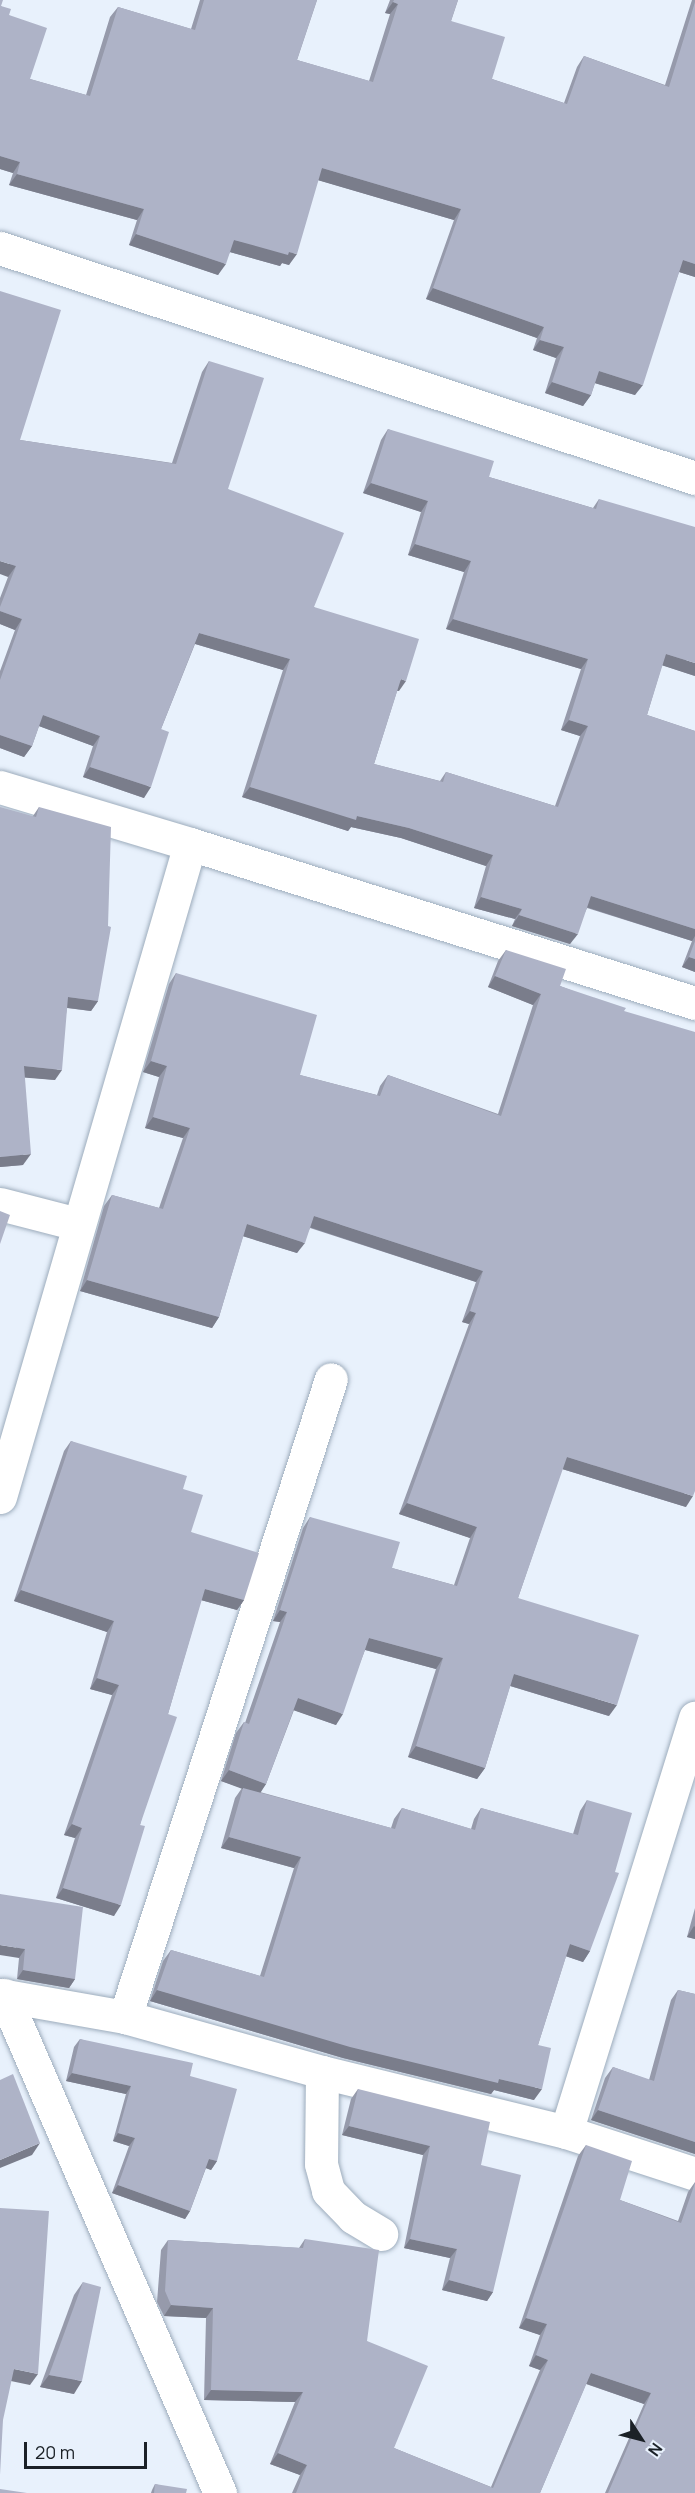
<!DOCTYPE html>
<style>
body{margin:0}
#map{position:relative;width:695px;height:2493px;overflow:hidden;background:#e8f1fc;font-family:Manrope,sans-serif}
div>[style]{position:absolute}
[style*='--x']{left:calc(var(--x)*1px);top:calc(var(--y)*1px);width:calc(var(--w)*1px);rotate:calc(var(--a)*1deg)}
.roads{filter:drop-shadow(0 0 2px #9dacbc) drop-shadow(0 0 2px #9dacbc)}
.minor>*{height:33px;margin:-16.5px;padding:0 16.5px;transform-origin:16.5px;border-radius:16.5px;background:#fff}
.wall>*{inset:0;background:#969aab}
.shaded-wall>*{inset:0;background:#7a7d8b}
.building>*{inset:0;background:#aeb3c7}
span{translate:-50% -50%;white-space:nowrap;text-align:center;line-height:1.15;-webkit-text-stroke:4.5px #e8f1fc;paint-order:stroke}
.north{position:absolute;left:611px;top:2409px;width:60px;height:60px;-webkit-text-stroke:4px #e8f1fc;paint-order:stroke;rotate:126deg;font-size:16px;font-weight:700;line-height:24px;text-align:center;color:#1b2127}
.north::after{content:'';display:block;margin:auto;width:21px;height:27px;background:#1b2127;clip-path:polygon(50% 0,100% 100%,50% 72%,0 100%)}
.scale{position:absolute;left:24px;top:2442px;width:123px;height:27px;box-sizing:border-box;border:3px solid #1b2127;border-top:0;padding-left:8px;font-size:18px;line-height:21px;white-space:nowrap;color:#1b2127;-webkit-text-stroke:4px #e8f1fc;paint-order:stroke}
</style>
<div id="map">
<div class="roads">
<div class="minor">
<i style="--x:0;--y:248;--w:732;--a:18.31"></i>
<i style="--x:0;--y:787;--w:198;--a:16.7"></i>
<i style="--x:190;--y:844;--w:529;--a:17.48"></i>
<i style="--x:0;--y:1204;--w:81;--a:14.4"></i>
<i style="--x:0;--y:1497;--w:680;--a:-73.78"></i>
<i style="--x:0;--y:1995;--w:127;--a:10"></i>
<i style="--x:125;--y:2017;--w:205;--a:15.6"></i>
<i style="--x:322;--y:2072;--w:251;--a:13.8"></i>
<i style="--x:566;--y:2132;--w:136;--a:18"></i>
<i style="--x:4;--y:1995;--w:543;--a:66.55"></i>
<i style="--x:125;--y:2017;--w:670;--a:-72.11"></i>
<i style="--x:322;--y:2072;--w:92;--a:90.6"></i>
<i style="--x:321;--y:2164;--w:28;--a:75"></i>
<i style="--x:328;--y:2191;--w:36;--a:46"></i>
<i style="--x:353;--y:2217;--w:33;--a:31"></i>
<i style="--x:566;--y:2132;--w:434;--a:-72.7"></i>
</div>
</div>
<div class="wall">
<i style="clip-path:polygon(0 0,1px 6px,9px 15px,30px 79px,86px 95px,110px 17px,118px 7px,191px 29px,200px 0,317px 0,297px 60px,369px 81px,390px 14px,385px 13px,390px 0,458px 0,451px 21px,492px 79px,564px 103px,577px 67px,584px 56px,665px 85px,691px 3px,692px 0,695px 0,695px 277px,679px 272px,635px 395px,595px 383px,591px 395px,583px 406px,545px 393px,556px 358px,533px 350px,537px 338px,426px 299px,454px 220px,318px 180px,289px 265px,282px 263px,280px 266px,230px 252px,218px 275px,129px 245px,137px 220px,9px 185px,13px 173px,0 169px)"></i>
<i style="clip-path:polygon(209px 361px,228px 489px,314px 607px,399px 691px,397px 691px,374px 764px,440px 781px,446px 772px,555px 806px,580px 736px,561px 730px,581px 669px,446px 629px,464px 572px,408px 555px,421px 512px,363px 493px,381px 440px,388px 429px,489px 477px,593px 508px,599px 499px,695px 676px,662px 665px,647px 715px,695px 731px,695px 972px,682px 967px,692px 941px,587px 908px,570px 944px,512px 926px,515px 919px,474px 908px,486px 866px,401px 838px,351px 827px,348px 831px,242px 797px,283px 670px,195px 644px,161px 729px,144px 798px,83px 777px,93px 746px,39px 726px,32px 746px,24px 757px,0 748px,0 671px,15px 630px,0 624px,0 598px,8px 577px,20px 440px,172px 463px,202px 372px)"></i>
<i style="clip-path:polygon(39px 807px,98px 1001px,91px 1011px,67px 1008px,55px 1080px,25px 1077px,23px 1165px,0 1167px,33px 816px)"></i>
<i style="clip-path:polygon(506px 950px,560px 986px,624px 1011px,686px 1507px,562px 1469px,518px 1598px,609px 1716px,510px 1686px,485px 1768px,477px 1779px,408px 1757px,436px 1669px,365px 1650px,336px 1725px,294px 1710px,266px 1784px,260px 1792px,391px 1828px,394px 1819px,402px 1808px,471px 1829px,474px 1819px,481px 1808px,573px 1834px,580px 1811px,587px 1800px,590px 1951px,583px 1962px,566px 1956px,538px 2045px,534px 2100px,494px 2090px,491px 2094px,343px 2058px,150px 2001px,163px 1961px,171px 1950px,260px 1976px,294px 1868px,221px 1848px,235px 1798px,242px 1788px,221px 1781px,236px 1733px,244px 1722px,245px 1723px,280px 1622px,273px 1621px,303px 1528px,310px 1517px,392px 1568px,454px 1585px,470px 1538px,399px 1514px,469px 1324px,462px 1322px,476px 1282px,310px 1228px,297px 1253px,243px 1236px,219px 1317px,212px 1328px,80px 1291px,104px 1206px,112px 1195px,159px 1208px,183px 1138px,145px 1128px,159px 1077px,143px 1072px,169px 984px,176px 973px,300px 1075px,377px 1095px,380px 1086px,388px 1075px,498px 1114px,533px 1005px,488px 987px,498px 961px)"></i>
<i style="clip-path:polygon(71px 1441px,183px 1489px,191px 1532px,244px 1600px,237px 1610px,201px 1600px,168px 1714px,140px 1825px,114px 1916px,56px 1898px,75px 1838px,64px 1835px,112px 1695px,90px 1689px,107px 1632px,14px 1601px,64px 1451px)"></i>
<i style="clip-path:polygon(0 1894px,75px 1979px,69px 1988px,17px 1979px,19px 1958px)"></i>
<i style="clip-path:polygon(695px 1908px,695px 1939px,687px 1937px)"></i>
<i style="clip-path:polygon(678px 1990px,695px 1994px,695px 2154px,591px 2120px,605px 2078px,613px 2067px,649px 2080px,671px 2000px)"></i>
<i style="clip-path:polygon(80px 2039px,190px 2076px,217px 2161px,211px 2170px,206px 2168px,190px 2211px,185px 2219px,112px 2193px,129px 2146px,113px 2141px,126px 2094px,66px 2081px,74px 2047px)"></i>
<i style="clip-path:polygon(358px 2089px,481px 2165px,493px 2292px,487px 2301px,442px 2290px,450px 2258px,404px 2248px,423px 2155px,342px 2135px,351px 2099px)"></i>
<i style="clip-path:polygon(586px 2145px,620px 2200px,678px 2221px,688px 2192px,695px 2182px,695px 2493px,605px 2493px,644px 2404px,586px 2384px,540px 2493px,292px 2493px,300px 2475px,270px 2464px,295px 2402px,204px 2400px,206px 2318px,164px 2316px,157px 2302px,161px 2250px,168px 2240px,299px 2248px,305px 2239px,367px 2341px,394px 2448px,491px 2487px,540px 2370px,529px 2366px,540px 2335px,519px 2328px,578px 2156px)"></i>
<i style="clip-path:polygon(83px 2282px,74px 2394px,40px 2387px,74px 2295px)"></i>
<i style="clip-path:polygon(155px 2484px,186px 2493px,151px 2493px,152px 2490px)"></i>
</div>
<div class="shaded-wall">
<i style="clip-path:polygon(393px 2px,398px 4px,390px 14px,385px 13px)"></i>
<i style="clip-path:polygon(0 156px,20px 162px,13px 173px,0 169px)"></i>
<i style="clip-path:polygon(322px 168px,461px 209px,454px 220px,314px 179px)"></i>
<i style="clip-path:polygon(17px 174px,144px 209px,137px 220px,9px 185px)"></i>
<i style="clip-path:polygon(136px 234px,226px 264px,218px 275px,129px 245px)"></i>
<i style="clip-path:polygon(234px 240px,289px 252px,297px 254px,289px 265px,282px 263px,280px 266px,226px 251px)"></i>
<i style="clip-path:polygon(683px 260px,695px 264px,695px 277px,676px 271px)"></i>
<i style="clip-path:polygon(433px 288px,544px 327px,537px 338px,426px 299px)"></i>
<i style="clip-path:polygon(540px 340px,564px 347px,556px 358px,533px 350px)"></i>
<i style="clip-path:polygon(599px 371px,643px 385px,635px 395px,591px 382px)"></i>
<i style="clip-path:polygon(552px 382px,591px 395px,583px 406px,545px 393px)"></i>
<i style="clip-path:polygon(371px 483px,428px 501px,421px 512px,363px 493px)"></i>
<i style="clip-path:polygon(415px 544px,471px 561px,464px 572px,408px 555px)"></i>
<i style="clip-path:polygon(0 561px,16px 566px,8px 577px,0 574px)"></i>
<i style="clip-path:polygon(0 611px,22px 619px,15px 630px,0 624px)"></i>
<i style="clip-path:polygon(453px 619px,588px 659px,581px 669px,446px 629px)"></i>
<i style="clip-path:polygon(199px 633px,290px 659px,283px 670px,192px 643px)"></i>
<i style="clip-path:polygon(666px 654px,695px 663px,695px 676px,658px 664px)"></i>
<i style="clip-path:polygon(401px 679px,406px 681px,399px 691px,394px 690px)"></i>
<i style="clip-path:polygon(43px 715px,100px 736px,93px 746px,36px 725px)"></i>
<i style="clip-path:polygon(569px 720px,588px 726px,580px 736px,561px 730px)"></i>
<i style="clip-path:polygon(0 735px,32px 746px,24px 757px,0 748px)"></i>
<i style="clip-path:polygon(90px 767px,151px 787px,144px 798px,83px 777px)"></i>
<i style="clip-path:polygon(250px 787px,357px 816px,409px 828px,493px 855px,486px 866px,401px 838px,351px 827px,348px 831px,242px 797px)"></i>
<i style="clip-path:polygon(591px 896px,695px 929px,695px 936px,692px 941px,583px 906px)"></i>
<i style="clip-path:polygon(481px 897px,522px 909px,515px 919px,474px 908px)"></i>
<i style="clip-path:polygon(519px 915px,578px 934px,570px 944px,512px 926px)"></i>
<i style="clip-path:polygon(689px 957px,695px 959px,695px 972px,682px 967px)"></i>
<i style="clip-path:polygon(495px 976px,541px 994px,533px 1005px,488px 987px)"></i>
<i style="clip-path:polygon(68px 997px,98px 1001px,91px 1011px,61px 1007px)"></i>
<i style="clip-path:polygon(151px 1061px,167px 1066px,159px 1077px,143px 1072px)"></i>
<i style="clip-path:polygon(24px 1066px,62px 1070px,55px 1080px,17px 1077px)"></i>
<i style="clip-path:polygon(153px 1117px,190px 1128px,183px 1138px,145px 1128px)"></i>
<i style="clip-path:polygon(31px 1154px,23px 1165px,0 1167px,0 1157px)"></i>
<i style="clip-path:polygon(314px 1216px,483px 1271px,476px 1282px,306px 1226px)"></i>
<i style="clip-path:polygon(247px 1224px,305px 1243px,297px 1253px,239px 1235px)"></i>
<i style="clip-path:polygon(87px 1280px,219px 1317px,212px 1328px,80px 1291px)"></i>
<i style="clip-path:polygon(470px 1311px,476px 1313px,469px 1324px,462px 1322px)"></i>
<i style="clip-path:polygon(567px 1457px,693px 1496px,686px 1507px,559px 1468px)"></i>
<i style="clip-path:polygon(407px 1503px,477px 1527px,470px 1538px,399px 1514px)"></i>
<i style="clip-path:polygon(205px 1589px,244px 1600px,237px 1610px,197px 1599px)"></i>
<i style="clip-path:polygon(21px 1590px,114px 1621px,107px 1632px,14px 1601px)"></i>
<i style="clip-path:polygon(280px 1610px,287px 1612px,280px 1622px,273px 1621px)"></i>
<i style="clip-path:polygon(369px 1638px,443px 1658px,436px 1669px,362px 1649px)"></i>
<i style="clip-path:polygon(514px 1674px,617px 1705px,609px 1716px,507px 1685px)"></i>
<i style="clip-path:polygon(97px 1678px,119px 1685px,112px 1695px,90px 1689px)"></i>
<i style="clip-path:polygon(298px 1698px,343px 1714px,336px 1725px,290px 1709px)"></i>
<i style="clip-path:polygon(416px 1746px,485px 1768px,477px 1779px,408px 1757px)"></i>
<i style="clip-path:polygon(229px 1770px,266px 1784px,259px 1795px,221px 1781px)"></i>
<i style="clip-path:polygon(72px 1824px,82px 1828px,75px 1838px,64px 1835px)"></i>
<i style="clip-path:polygon(229px 1837px,301px 1857px,294px 1868px,221px 1848px)"></i>
<i style="clip-path:polygon(63px 1888px,121px 1905px,114px 1916px,56px 1898px)"></i>
<i style="clip-path:polygon(694px 1926px,695px 1927px,695px 1939px,687px 1937px)"></i>
<i style="clip-path:polygon(570px 1944px,590px 1951px,583px 1962px,562px 1955px)"></i>
<i style="clip-path:polygon(0 1945px,25px 1949px,19px 1958px,0 1955px)"></i>
<i style="clip-path:polygon(23px 1970px,75px 1979px,69px 1988px,17px 1979px)"></i>
<i style="clip-path:polygon(157px 1990px,499px 2079px,542px 2089px,534px 2100px,494px 2090px,491px 2094px,343px 2058px,150px 2001px)"></i>
<i style="clip-path:polygon(72px 2073px,131px 2086px,126px 2094px,66px 2081px)"></i>
<i style="clip-path:polygon(598px 2110px,695px 2142px,695px 2154px,591px 2120px)"></i>
<i style="clip-path:polygon(349px 2126px,430px 2146px,423px 2155px,342px 2135px)"></i>
<i style="clip-path:polygon(118px 2133px,135px 2138px,129px 2146px,113px 2141px)"></i>
<i style="clip-path:polygon(40px 2143px,32px 2155px,0 2168px,0 2160px)"></i>
<i style="clip-path:polygon(209px 2159px,217px 2161px,211px 2170px,203px 2167px)"></i>
<i style="clip-path:polygon(118px 2185px,190px 2211px,185px 2219px,112px 2193px)"></i>
<i style="clip-path:polygon(410px 2239px,457px 2249px,450px 2258px,404px 2248px)"></i>
<i style="clip-path:polygon(449px 2280px,493px 2292px,487px 2301px,442px 2290px)"></i>
<i style="clip-path:polygon(171px 2305px,213px 2308px,206px 2318px,164px 2316px)"></i>
<i style="clip-path:polygon(526px 2318px,547px 2324px,540px 2335px,519px 2328px)"></i>
<i style="clip-path:polygon(536px 2355px,548px 2360px,540px 2370px,529px 2366px)"></i>
<i style="clip-path:polygon(14px 2369px,38px 2374px,30px 2385px,6px 2380px)"></i>
<i style="clip-path:polygon(591px 2373px,651px 2393px,644px 2404px,584px 2383px)"></i>
<i style="clip-path:polygon(49px 2375px,82px 2381px,74px 2394px,40px 2387px)"></i>
<i style="clip-path:polygon(211px 2390px,303px 2392px,295px 2402px,204px 2400px)"></i>
<i style="clip-path:polygon(278px 2453px,307px 2465px,300px 2475px,270px 2464px)"></i>
</div>
<div class="building">
<i style="clip-path:polygon(0 0,3px 0,1px 6px,11px 9px,9px 15px,47px 28px,30px 79px,90px 96px,118px 7px,195px 30px,204px 0,317px 0,297px 60px,373px 82px,398px 4px,393px 2px,394px 0,458px 0,451px 21px,505px 37px,492px 79px,567px 104px,584px 56px,669px 87px,695px 2px,695px 264px,683px 260px,643px 385px,599px 371px,591px 395px,552px 382px,564px 347px,540px 340px,544px 327px,433px 288px,461px 209px,322px 168px,297px 254px,289px 252px,288px 255px,234px 240px,226px 264px,136px 234px,144px 209px,17px 174px,20px 162px,0 156px)"></i>
<i style="clip-path:polygon(0 291px,61px 310px,20px 440px,176px 464px,209px 361px,264px 378px,228px 489px,344px 533px,314px 607px,419px 639px,406px 681px,401px 679px,374px 764px,443px 782px,446px 772px,558px 807px,588px 726px,569px 720px,588px 659px,453px 619px,471px 561px,415px 544px,428px 501px,371px 483px,388px 429px,494px 461px,489px 477px,596px 509px,599px 499px,695px 527px,695px 663px,666px 654px,647px 715px,695px 731px,695px 929px,591px 896px,578px 934px,519px 915px,522px 909px,481px 897px,493px 855px,409px 828px,357px 816px,356px 820px,250px 787px,290px 659px,199px 633px,161px 729px,169px 732px,151px 787px,90px 767px,100px 736px,43px 715px,32px 746px,0 735px,0 680px,22px 619px,0 611px,0 607px,16px 566px,0 561px)"></i>
<i style="clip-path:polygon(0 807px,36px 817px,39px 807px,111px 827px,108px 926px,111px 927px,98px 1001px,68px 997px,62px 1070px,24px 1066px,31px 1154px,0 1157px)"></i>
<i style="clip-path:polygon(695px 941px,695px 959px,689px 957px)"></i>
<i style="clip-path:polygon(506px 950px,566px 969px,560px 986px,626px 1008px,624px 1011px,695px 1032px,695px 1491px,693px 1496px,567px 1457px,518px 1598px,639px 1635px,617px 1705px,514px 1674px,485px 1768px,416px 1746px,443px 1658px,369px 1638px,343px 1714px,298px 1698px,266px 1784px,229px 1770px,244px 1722px,249px 1724px,287px 1612px,280px 1610px,310px 1517px,400px 1542px,392px 1568px,457px 1586px,477px 1527px,407px 1503px,476px 1313px,470px 1311px,483px 1271px,314px 1216px,305px 1243px,247px 1224px,219px 1317px,87px 1280px,112px 1195px,163px 1209px,190px 1128px,153px 1117px,167px 1066px,151px 1061px,176px 973px,317px 1015px,300px 1075px,380px 1096px,388px 1075px,501px 1116px,541px 994px,495px 976px)"></i>
<i style="clip-path:polygon(0 1211px,10px 1215px,0 1244px)"></i>
<i style="clip-path:polygon(71px 1441px,187px 1476px,183px 1489px,203px 1495px,191px 1532px,259px 1553px,244px 1600px,205px 1589px,168px 1714px,177px 1717px,140px 1825px,145px 1826px,121px 1905px,63px 1888px,82px 1828px,72px 1824px,119px 1685px,97px 1678px,114px 1621px,21px 1590px)"></i>
<i style="clip-path:polygon(243px 1788px,395px 1829px,402px 1808px,475px 1830px,481px 1808px,578px 1835px,587px 1800px,632px 1813px,615px 1872px,619px 1873px,590px 1951px,570px 1944px,538px 2045px,551px 2048px,542px 2089px,499px 2079px,498px 2083px,350px 2047px,157px 1990px,171px 1950px,264px 1977px,301px 1857px,229px 1837px)"></i>
<i style="clip-path:polygon(0 1894px,83px 1907px,75px 1979px,23px 1970px,25px 1949px,0 1945px)"></i>
<i style="clip-path:polygon(678px 1990px,695px 1994px,695px 2142px,598px 2110px,613px 2067px,654px 2081px)"></i>
<i style="clip-path:polygon(80px 2039px,193px 2063px,190px 2076px,237px 2089px,217px 2161px,209px 2159px,190px 2211px,118px 2185px,135px 2138px,118px 2133px,131px 2086px,72px 2073px)"></i>
<i style="clip-path:polygon(13px 2074px,40px 2143px,0 2160px,0 2080px)"></i>
<i style="clip-path:polygon(358px 2089px,490px 2122px,481px 2165px,521px 2175px,493px 2292px,449px 2280px,457px 2249px,410px 2239px,430px 2146px,349px 2126px)"></i>
<i style="clip-path:polygon(586px 2145px,632px 2161px,620px 2200px,681px 2223px,695px 2183px,695px 2493px,608px 2493px,651px 2393px,591px 2373px,540px 2493px,296px 2493px,307px 2465px,278px 2453px,303px 2392px,211px 2390px,213px 2308px,171px 2305px,165px 2291px,168px 2240px,303px 2248px,305px 2239px,379px 2250px,367px 2341px,428px 2366px,394px 2448px,493px 2488px,548px 2360px,536px 2355px,547px 2324px,526px 2318px)"></i>
<i style="clip-path:polygon(0 2208px,49px 2211px,38px 2374px,14px 2369px,3px 2420px,0 2475px)"></i>
<i style="clip-path:polygon(83px 2282px,101px 2287px,82px 2381px,49px 2375px)"></i>
<i style="clip-path:polygon(155px 2484px,187px 2489px,186px 2493px,154px 2493px)"></i>
<i style="clip-path:polygon(0 2489px,27px 2493px,0 2493px)"></i>
</div>
<div class="north">N</div>
<div class="scale">20 m</div>
</div>
